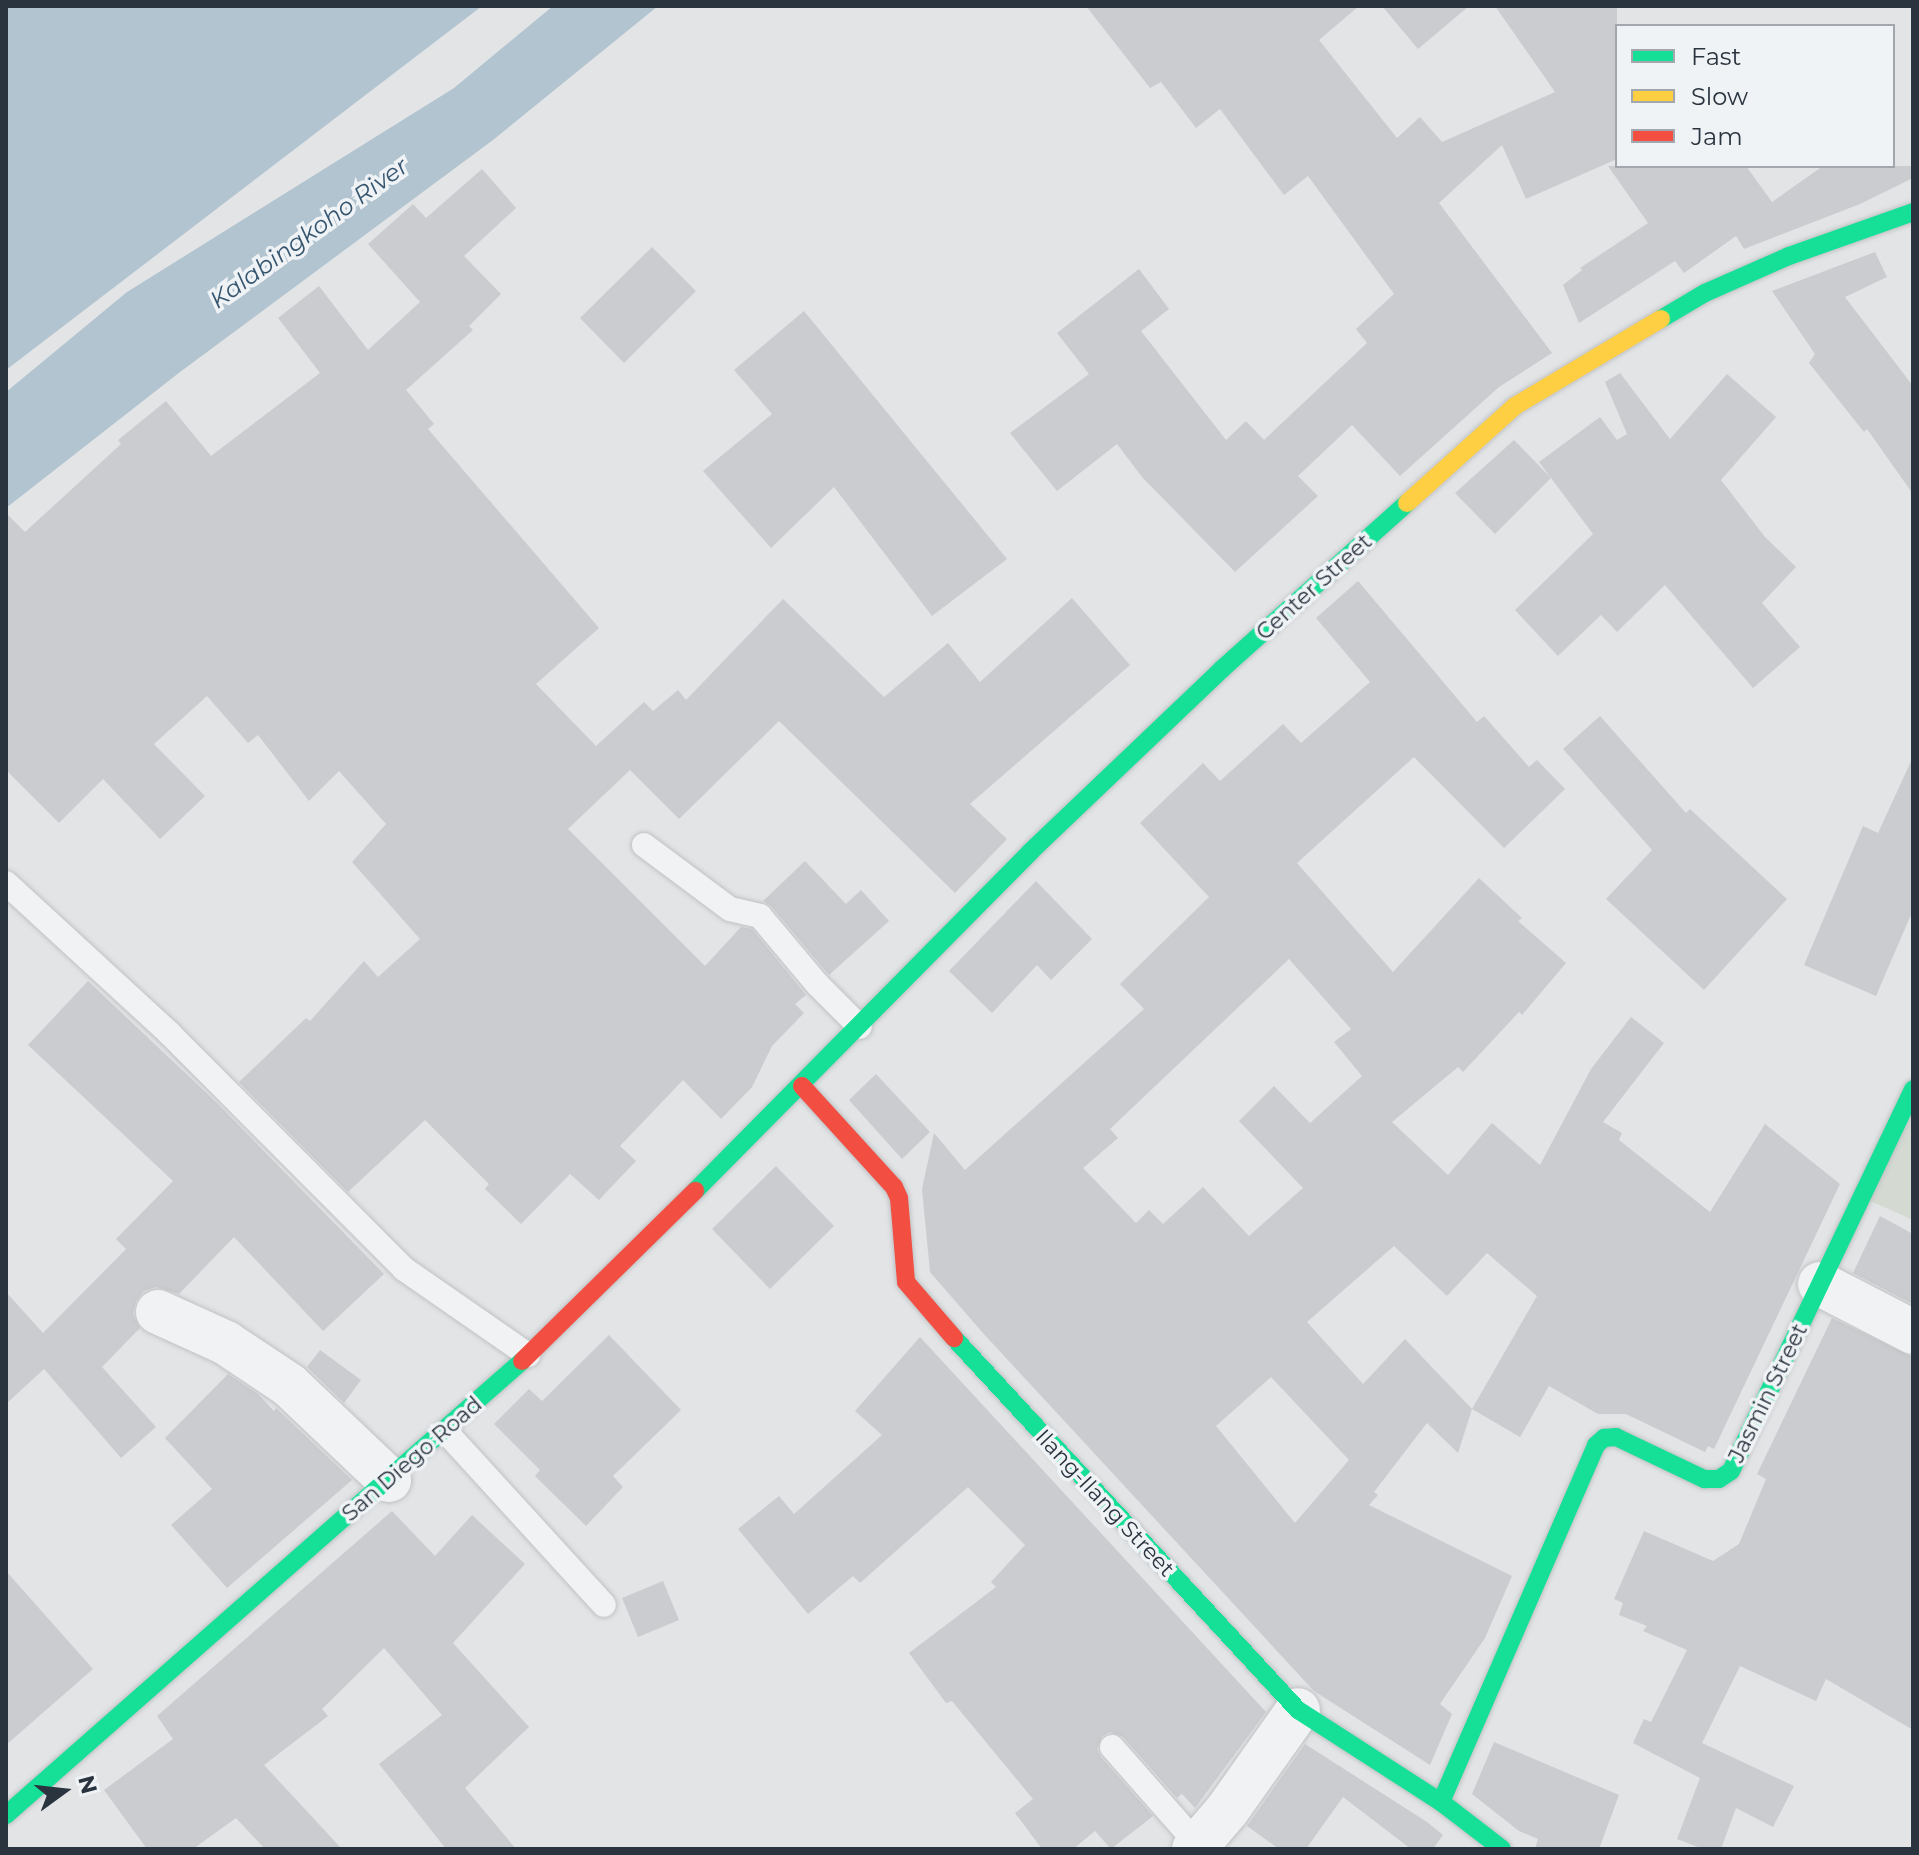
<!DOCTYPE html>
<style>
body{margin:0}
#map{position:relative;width:1919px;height:1855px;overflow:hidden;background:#e2e4e6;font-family:Montserrat,sans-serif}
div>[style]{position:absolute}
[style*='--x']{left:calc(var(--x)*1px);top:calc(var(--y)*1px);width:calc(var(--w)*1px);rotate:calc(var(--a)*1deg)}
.green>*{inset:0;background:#d4dad2}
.water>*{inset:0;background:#b2c4d0}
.building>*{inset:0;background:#cacccf}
.roads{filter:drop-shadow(0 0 2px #c0c2c4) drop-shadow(0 0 2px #c0c2c4)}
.lane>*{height:24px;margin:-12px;padding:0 12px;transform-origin:12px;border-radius:12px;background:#f1f2f4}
.street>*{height:44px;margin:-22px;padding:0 22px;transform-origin:22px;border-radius:22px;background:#f1f2f4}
.fast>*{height:18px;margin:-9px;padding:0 9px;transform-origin:9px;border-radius:9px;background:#16e098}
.slow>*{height:18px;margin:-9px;padding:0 9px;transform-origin:9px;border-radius:9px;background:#ffcf43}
.jam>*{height:18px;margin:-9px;padding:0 9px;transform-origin:9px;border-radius:9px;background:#f24e42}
span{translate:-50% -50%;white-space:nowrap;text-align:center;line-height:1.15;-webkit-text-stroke:7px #f0f3f6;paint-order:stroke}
.street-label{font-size:22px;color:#2a343f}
.water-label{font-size:24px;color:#365670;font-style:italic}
.frame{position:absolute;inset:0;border:8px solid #2a343f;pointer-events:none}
.legend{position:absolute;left:1615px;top:24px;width:280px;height:144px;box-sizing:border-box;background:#f0f3f6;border:2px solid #a1a7ad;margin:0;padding:10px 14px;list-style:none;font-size:24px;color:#2a343f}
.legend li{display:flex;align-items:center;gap:16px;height:40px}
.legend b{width:40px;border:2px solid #a1a7ad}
.north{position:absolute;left:24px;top:1751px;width:80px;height:80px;-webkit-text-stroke:6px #f0f3f6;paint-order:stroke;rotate:75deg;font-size:22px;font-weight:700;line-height:32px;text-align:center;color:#2a343f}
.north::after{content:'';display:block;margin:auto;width:28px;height:36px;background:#2a343f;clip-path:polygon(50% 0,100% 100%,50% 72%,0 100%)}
</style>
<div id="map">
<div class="green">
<i style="clip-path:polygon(1913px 1114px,1913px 1220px,1868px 1200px)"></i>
</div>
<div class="water">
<i style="clip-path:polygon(6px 6px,482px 6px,6px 370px)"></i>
<i style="clip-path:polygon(553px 6px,658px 6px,493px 140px,180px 372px,6px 508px,6px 392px,127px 292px,454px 88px)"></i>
</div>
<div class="building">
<i style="clip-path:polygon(1086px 6px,1359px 6px,1319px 40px,1397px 138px,1420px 117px,1442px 142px,1555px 92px,1495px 6px,1617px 6px,1617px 159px,1526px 199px,1502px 145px,1439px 203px,1552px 353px,1499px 387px,1400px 476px,1352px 425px,1298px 476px,1318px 496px,1235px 572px,1142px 477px,1117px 444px,1057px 491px,1010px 433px,1089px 374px,1057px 333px,1139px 269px,1169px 309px,1141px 331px,1226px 440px,1246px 421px,1264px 440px,1367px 343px,1356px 329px,1394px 294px,1308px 176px,1284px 195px,1220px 109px,1196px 128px,1161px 82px,1150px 88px)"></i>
<i style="clip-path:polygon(1382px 6px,1469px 6px,1418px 49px)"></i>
<i style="clip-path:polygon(1608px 166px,1746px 166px,1772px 202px,1823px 166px,1913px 166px,1913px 178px,1860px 204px,1744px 249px,1736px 236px,1684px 273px,1675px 261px,1579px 323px,1563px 285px,1582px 270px,1580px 268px,1648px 223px)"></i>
<i style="clip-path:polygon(482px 169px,516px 208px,464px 256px,501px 294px,469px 326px,473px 330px,406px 390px,434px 424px,428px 429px,599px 628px,536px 684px,596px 746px,644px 702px,653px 711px,678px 690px,686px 700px,783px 599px,884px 697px,948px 643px,980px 682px,1072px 598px,1130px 665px,970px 804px,1007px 839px,955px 893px,779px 721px,679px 819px,630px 770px,568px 829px,705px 966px,741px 927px,752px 929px,806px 995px,795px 1004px,804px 1013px,772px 1046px,752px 1087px,721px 1119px,683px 1080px,620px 1146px,636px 1161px,599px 1200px,570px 1174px,521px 1224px,485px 1189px,489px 1184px,425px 1120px,348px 1192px,239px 1082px,306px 1018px,310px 1021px,364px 961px,378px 977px,420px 939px,352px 862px,386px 824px,339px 771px,309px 801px,258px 735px,248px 743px,207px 696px,154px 744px,205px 796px,160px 839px,103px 779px,59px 823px,6px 770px,6px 513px,25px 532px,121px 444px,118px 440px,166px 401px,211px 456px,320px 373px,278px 318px,319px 286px,368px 350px,420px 302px,368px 244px,413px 204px,426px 218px)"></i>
<i style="clip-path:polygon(652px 247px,696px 291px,624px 363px,580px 318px)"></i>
<i style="clip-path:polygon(1875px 252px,1887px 277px,1845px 297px,1913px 386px,1913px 494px,1867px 429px,1864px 432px,1809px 363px,1815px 354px,1772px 291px)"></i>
<i style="clip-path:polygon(804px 311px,1007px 559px,932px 616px,834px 487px,771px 548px,703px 471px,772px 414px,734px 370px)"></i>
<i style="clip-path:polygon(1620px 373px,1670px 439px,1727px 374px,1776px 417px,1721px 480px,1765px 537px,1796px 567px,1762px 603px,1800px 647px,1753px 688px,1665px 585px,1617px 632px,1601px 615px,1558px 656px,1515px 610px,1593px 534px,1539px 462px,1600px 417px,1617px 440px,1627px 434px,1605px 382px)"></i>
<i style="clip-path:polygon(1514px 440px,1551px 478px,1495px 534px,1455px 493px)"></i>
<i style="clip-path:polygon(evenodd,1358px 581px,1477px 722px,1484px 716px,1529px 767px,1537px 760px,1565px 789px,1504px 848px,1414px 757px,1297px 863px,1393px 972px,1479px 878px,1522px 918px,1518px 921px,1566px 963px,1522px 1015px,1519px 1012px,1463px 1072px,1458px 1067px,1392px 1122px,1448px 1175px,1492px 1123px,1540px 1165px,1591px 1069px,1631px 1017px,1664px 1043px,1603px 1122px,1622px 1133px,1619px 1140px,1710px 1212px,1765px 1124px,1840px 1184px,1714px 1449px,1708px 1446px,1705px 1452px,1626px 1414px,1598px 1414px,1549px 1386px,1520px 1437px,1472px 1409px,1458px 1453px,1427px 1423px,1374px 1492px,1378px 1495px,1369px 1505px,1512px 1576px,1485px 1638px,1440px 1704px,1452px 1714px,1430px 1765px,1314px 1691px,982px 1332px,930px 1272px,922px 1189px,934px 1133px,965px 1170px,1144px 1009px,1120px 984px,1209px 897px,1140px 823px,1203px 763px,1220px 781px,1283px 724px,1301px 743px,1370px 682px,1316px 618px,1358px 581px,1289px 959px,1351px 1029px,1334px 1042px,1362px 1076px,1310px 1123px,1274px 1086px,1239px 1121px,1303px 1188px,1249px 1236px,1203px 1187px,1163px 1224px,1149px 1210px,1136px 1223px,1083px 1168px,1118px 1138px,1110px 1129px,1289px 959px,1358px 581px,1394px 1246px,1447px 1296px,1487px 1253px,1537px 1296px,1472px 1409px,1405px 1339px,1363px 1384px,1307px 1322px,1394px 1246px,1358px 581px,1271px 1377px,1349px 1460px,1295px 1523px,1216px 1426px,1271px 1377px)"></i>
<i style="clip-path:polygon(1600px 716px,1686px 813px,1690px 809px,1787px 899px,1704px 990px,1606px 899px,1652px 850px,1563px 749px)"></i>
<i style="clip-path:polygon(1913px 757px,1913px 910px,1876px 996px,1804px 965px,1863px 826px,1878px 833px)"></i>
<i style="clip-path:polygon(805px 861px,846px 904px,861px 890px,889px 921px,829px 975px,771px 906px,763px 901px)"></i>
<i style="clip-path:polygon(1036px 881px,1092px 939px,1051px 980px,1037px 965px,992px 1013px,949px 971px)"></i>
<i style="clip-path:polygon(88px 981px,217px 1103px,384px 1274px,323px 1331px,234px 1237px,179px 1294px,156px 1287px,144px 1291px,136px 1301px,133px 1314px,140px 1328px,102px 1367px,156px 1427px,121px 1458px,44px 1369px,6px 1404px,6px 1292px,43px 1333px,126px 1249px,116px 1239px,173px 1181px,28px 1045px)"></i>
<i style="clip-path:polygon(876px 1074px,930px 1132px,902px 1159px,849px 1100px)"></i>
<i style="clip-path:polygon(776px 1166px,834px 1226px,770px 1289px,712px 1229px)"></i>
<i style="clip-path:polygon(1880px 1216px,1913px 1234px,1913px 1304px,1853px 1273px)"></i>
<i style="clip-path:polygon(1832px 1318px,1913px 1357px,1913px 1730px,1826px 1679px,1816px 1701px,1740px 1666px,1702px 1743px,1794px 1786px,1773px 1827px,1736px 1808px,1721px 1849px,1703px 1849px,1677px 1839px,1700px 1778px,1633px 1743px,1644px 1719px,1651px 1722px,1687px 1650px,1643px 1631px,1647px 1626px,1619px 1615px,1623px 1603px,1614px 1599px,1644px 1531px,1713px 1561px,1739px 1544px,1766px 1479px,1757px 1474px)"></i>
<i style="clip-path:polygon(609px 1335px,681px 1410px,613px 1476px,623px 1487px,586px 1526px,535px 1476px,540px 1470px,494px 1424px,529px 1389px,542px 1401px)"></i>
<i style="clip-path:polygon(920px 1337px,1266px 1712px,1195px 1808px,1182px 1794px,1177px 1798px,1123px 1737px,1110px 1732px,1102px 1736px,1097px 1749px,1101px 1757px,1153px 1816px,1111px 1849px,1095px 1831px,1073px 1849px,1042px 1849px,1015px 1813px,1033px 1799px,952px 1701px,946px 1703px,909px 1653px,996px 1587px,991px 1582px,1025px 1545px,968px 1487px,860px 1583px,853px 1576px,808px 1614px,738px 1529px,779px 1496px,794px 1514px,882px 1435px,855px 1411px)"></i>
<i style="clip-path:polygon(320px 1350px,361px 1380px,344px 1403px,307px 1367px)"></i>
<i style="clip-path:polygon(228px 1374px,258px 1394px,274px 1411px,276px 1408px,352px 1480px,227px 1588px,171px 1525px,212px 1489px,165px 1438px)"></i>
<i style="clip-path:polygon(392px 1511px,435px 1556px,472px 1515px,525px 1564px,453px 1643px,529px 1727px,465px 1788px,516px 1849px,446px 1849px,379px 1764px,442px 1715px,384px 1648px,322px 1709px,328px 1716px,264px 1765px,342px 1849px,265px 1849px,236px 1818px,193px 1849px,147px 1849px,104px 1790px,173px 1739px,157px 1716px)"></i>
<i style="clip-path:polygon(6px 1571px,93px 1669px,6px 1745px)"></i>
<i style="clip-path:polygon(663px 1581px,679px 1620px,638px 1637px,622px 1598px)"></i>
<i style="clip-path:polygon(1494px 1742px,1619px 1795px,1599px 1849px,1535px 1849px,1538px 1839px,1519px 1831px,1472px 1794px)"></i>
<i style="clip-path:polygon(1305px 1744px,1427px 1822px,1443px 1835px,1433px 1849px,1411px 1849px,1343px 1797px,1306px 1849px,1279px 1849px,1247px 1826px)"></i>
</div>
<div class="roads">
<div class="lane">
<i style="--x:644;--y:845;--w:107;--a:36.7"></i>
<i style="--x:730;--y:909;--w:31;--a:13"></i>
<i style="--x:760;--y:916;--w:90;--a:50"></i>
<i style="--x:818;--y:985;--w:59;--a:45"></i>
<i style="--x:6;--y:883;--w:222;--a:42.6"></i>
<i style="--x:169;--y:1033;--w:333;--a:45.1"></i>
<i style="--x:404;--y:1269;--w:151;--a:34.7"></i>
<i style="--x:446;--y:1432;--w:234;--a:47.6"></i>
<i style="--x:1112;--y:1747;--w:130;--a:48.7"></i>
</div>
<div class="street">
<i style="--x:1820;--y:1284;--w:105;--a:27.3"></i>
<i style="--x:158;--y:1312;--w:75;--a:24.5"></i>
<i style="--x:226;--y:1343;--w:76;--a:33.7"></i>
<i style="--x:289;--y:1385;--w:138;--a:43.5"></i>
<i style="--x:1194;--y:1849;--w:52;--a:-49.6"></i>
<i style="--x:1228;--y:1809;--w:121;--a:-54.7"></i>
</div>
<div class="fast">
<i style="--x:1661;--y:319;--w:51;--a:-30.6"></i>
<i style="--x:1705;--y:293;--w:92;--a:-23.8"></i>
<i style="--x:1789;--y:256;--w:132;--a:-19.5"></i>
<i style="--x:695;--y:1191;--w:477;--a:-45.3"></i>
<i style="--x:1030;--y:852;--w:265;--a:-43.6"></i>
<i style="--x:1222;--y:669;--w:249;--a:-41.9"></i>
<i style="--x:954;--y:1338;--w:507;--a:47.24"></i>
<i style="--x:1298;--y:1710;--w:170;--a:32.8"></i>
<i style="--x:1441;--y:1802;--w:77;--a:37.6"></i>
<i style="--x:1441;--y:1802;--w:389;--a:-66.5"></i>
<i style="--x:1596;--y:1445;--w:11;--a:-41"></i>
<i style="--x:1604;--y:1438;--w:12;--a:-5"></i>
<i style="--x:1616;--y:1437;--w:98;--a:25.5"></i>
<i style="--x:1704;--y:1479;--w:15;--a:0"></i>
<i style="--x:1719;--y:1479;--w:14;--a:-34"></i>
<i style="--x:1731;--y:1471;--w:423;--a:-64.5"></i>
<i style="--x:6;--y:1815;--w:687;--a:-41.34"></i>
</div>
<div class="slow">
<i style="--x:1407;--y:503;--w:145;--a:-41.9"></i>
<i style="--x:1515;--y:406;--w:170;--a:-30.8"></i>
</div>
<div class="jam">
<i style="--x:802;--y:1086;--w:137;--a:47.7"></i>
<i style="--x:894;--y:1187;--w:12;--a:66"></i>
<i style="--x:899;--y:1198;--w:84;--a:85.2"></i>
<i style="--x:906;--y:1282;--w:74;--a:49.4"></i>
<i style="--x:522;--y:1361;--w:243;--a:-44.5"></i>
</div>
</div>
<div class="street-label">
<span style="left:1314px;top:587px;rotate:-42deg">Center Street</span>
<span style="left:1768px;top:1393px;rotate:-64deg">Jasmin Street</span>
<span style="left:412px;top:1459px;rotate:-41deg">San Diego Road</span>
<span style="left:1105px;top:1503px;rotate:47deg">Ilang-Ilang Street</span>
</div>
<div class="water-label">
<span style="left:309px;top:233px;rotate:-36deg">Kalabingkoho River</span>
</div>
<div class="frame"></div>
<ul class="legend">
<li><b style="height:10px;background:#16e098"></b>Fast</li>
<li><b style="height:10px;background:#ffcf43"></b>Slow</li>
<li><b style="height:10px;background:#f24e42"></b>Jam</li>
</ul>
<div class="north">N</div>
</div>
